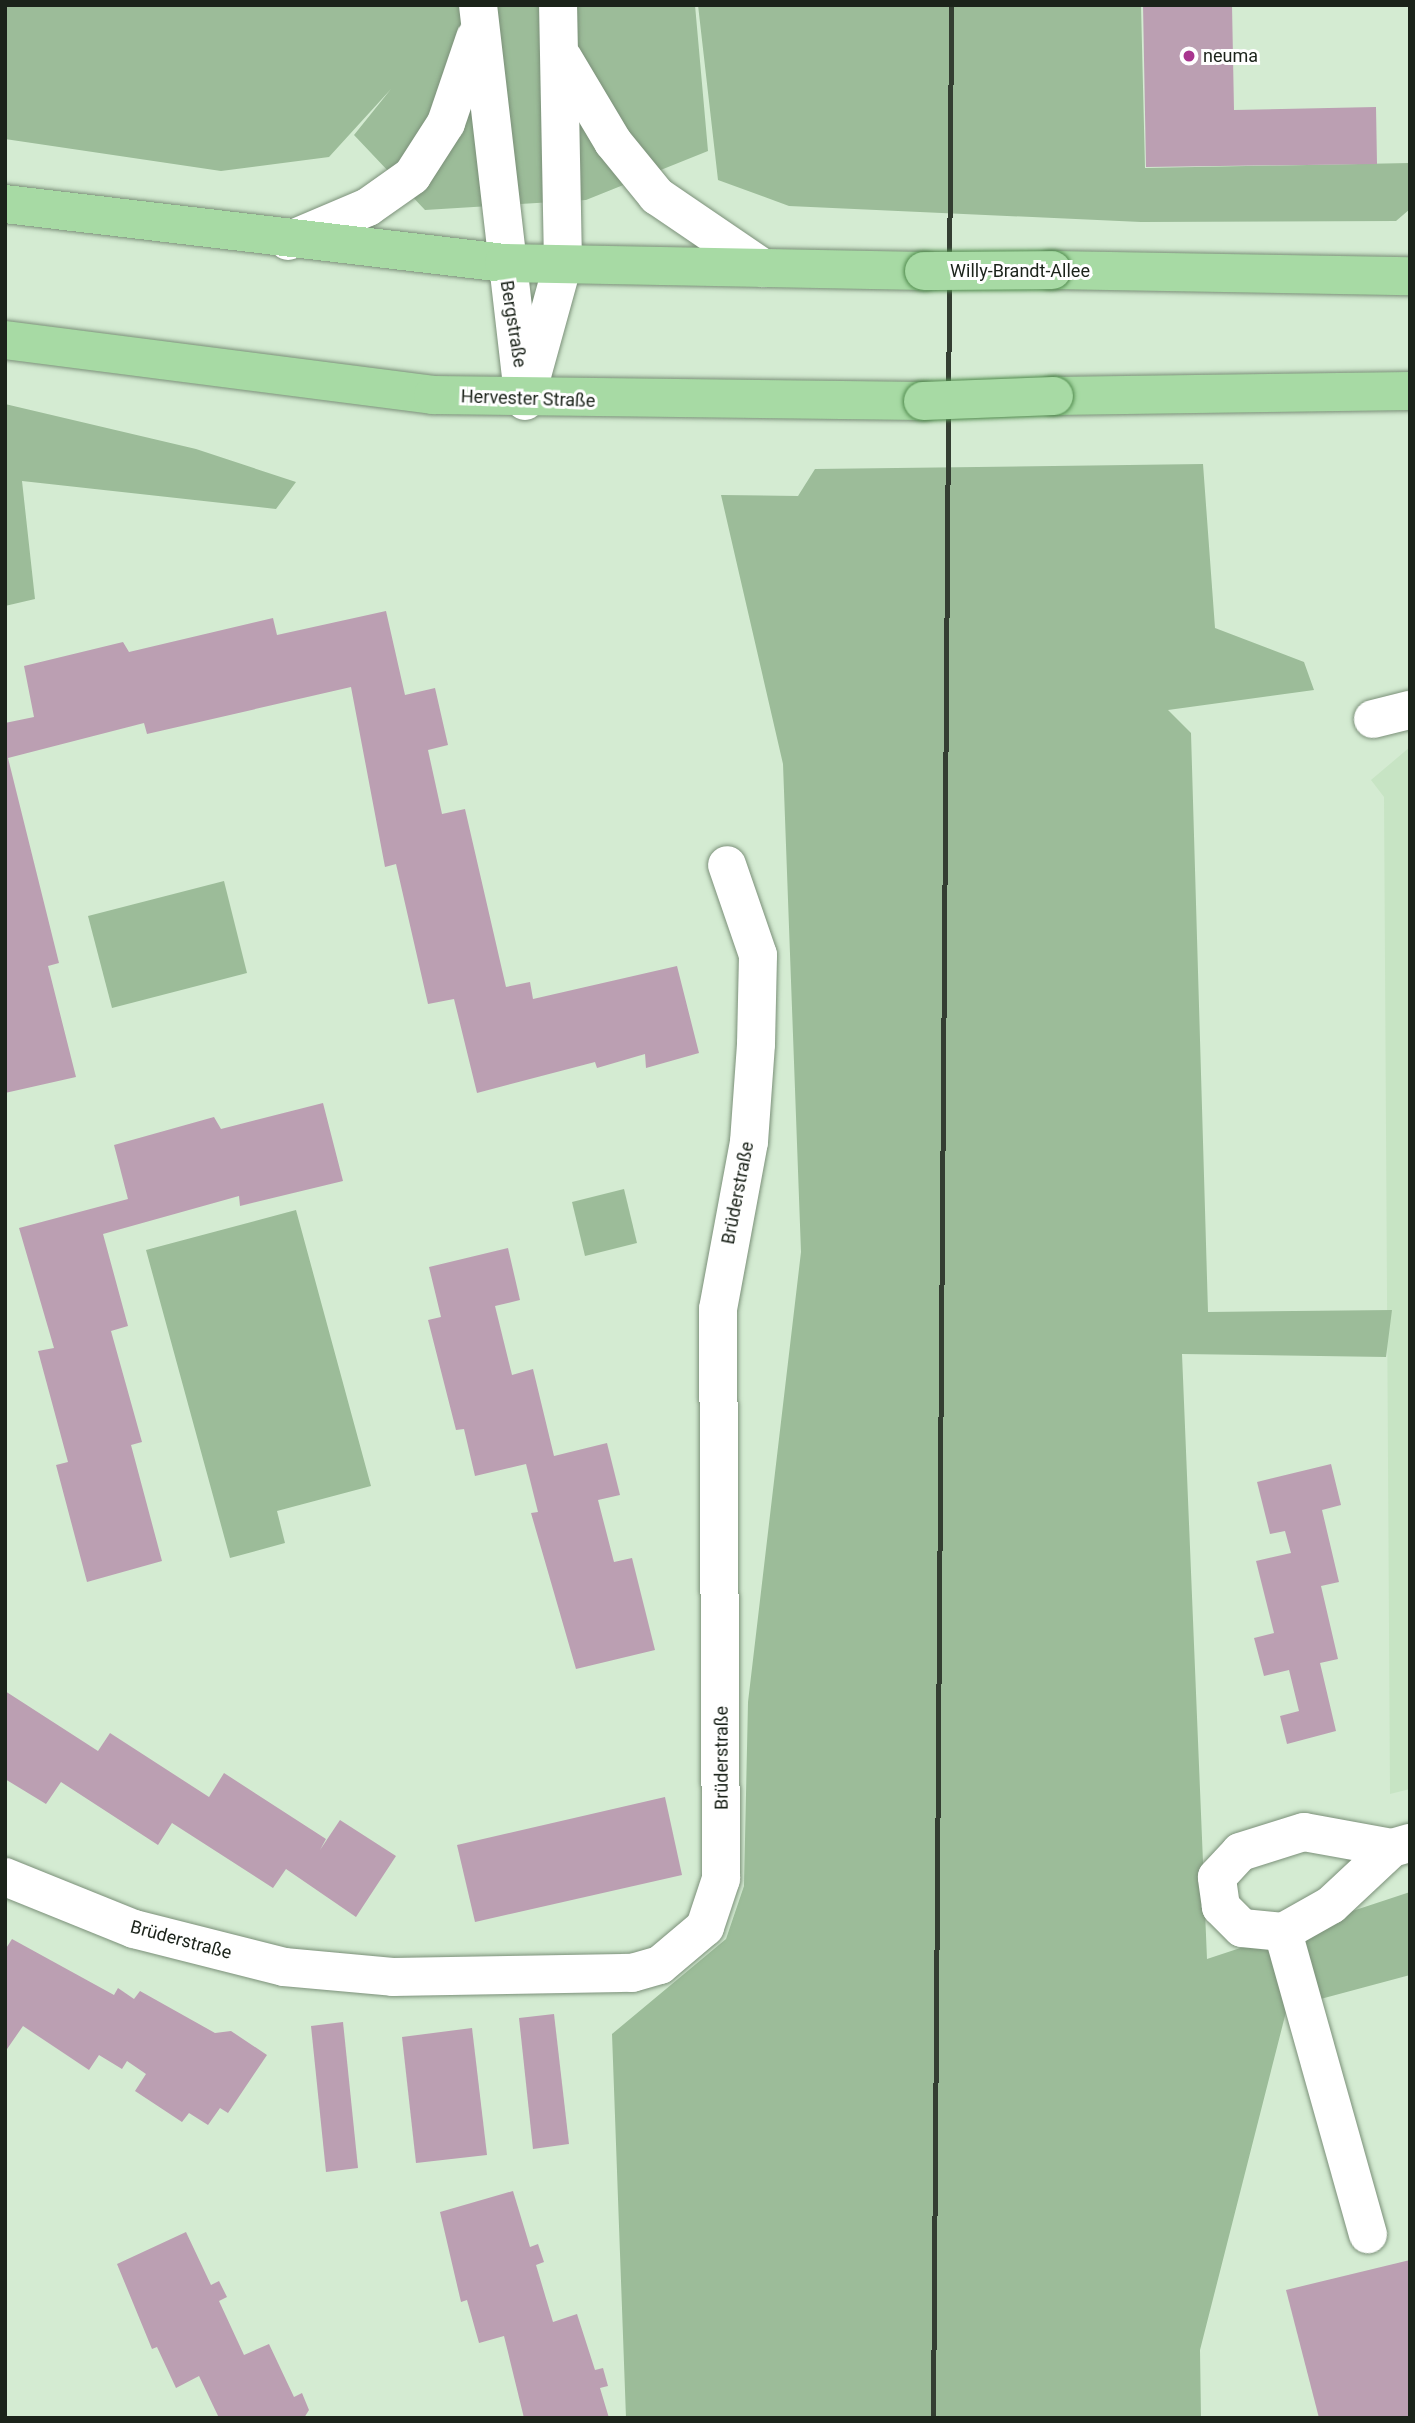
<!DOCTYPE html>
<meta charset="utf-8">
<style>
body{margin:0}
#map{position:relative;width:1415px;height:2423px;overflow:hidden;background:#d4ebd2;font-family:Roboto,sans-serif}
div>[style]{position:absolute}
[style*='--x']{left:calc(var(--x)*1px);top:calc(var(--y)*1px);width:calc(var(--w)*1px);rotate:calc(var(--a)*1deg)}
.built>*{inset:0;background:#c7e4c4}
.green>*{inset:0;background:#9cbc99}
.building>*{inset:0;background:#bb9fb2}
.roads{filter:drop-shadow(0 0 2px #7b9079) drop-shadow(0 0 2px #7b9079)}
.minor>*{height:38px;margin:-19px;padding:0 19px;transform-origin:19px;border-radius:19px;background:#fff}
.major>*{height:38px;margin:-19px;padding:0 19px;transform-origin:19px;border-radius:19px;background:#a7daa4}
.rail>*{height:5px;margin:-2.5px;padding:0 2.5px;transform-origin:2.5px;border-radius:2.5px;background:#343e32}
.bridges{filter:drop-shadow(0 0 2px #508a4d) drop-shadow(0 0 2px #508a4d)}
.major-bridge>*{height:38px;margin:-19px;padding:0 19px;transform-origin:19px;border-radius:19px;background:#a7daa4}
.dots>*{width:19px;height:19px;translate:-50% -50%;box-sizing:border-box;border:4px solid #fff;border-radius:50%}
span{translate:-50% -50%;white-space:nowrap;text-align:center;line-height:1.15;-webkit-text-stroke:6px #fff;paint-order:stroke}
.poi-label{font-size:18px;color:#1b231a}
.left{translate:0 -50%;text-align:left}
.street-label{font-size:18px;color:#1b231a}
.frame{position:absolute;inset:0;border:7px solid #1b231a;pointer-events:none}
</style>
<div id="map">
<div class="built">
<i style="clip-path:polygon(1410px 747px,1410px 1789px,1390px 1794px,1384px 797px,1371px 780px)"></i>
</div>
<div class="green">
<i style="clip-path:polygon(5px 5px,695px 5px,708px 151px,586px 200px,425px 210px,354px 135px,391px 89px,329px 157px,221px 171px,5px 139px)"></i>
<i style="clip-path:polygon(698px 5px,1141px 5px,1145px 168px,1410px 163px,1410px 209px,1396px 221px,1141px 222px,789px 206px,718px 180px)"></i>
<i style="clip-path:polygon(5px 404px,196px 449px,296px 482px,276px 509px,22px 481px,35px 599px,5px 606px)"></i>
<i style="clip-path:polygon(1203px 464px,1215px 628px,1304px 662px,1314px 690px,1168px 710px,1191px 733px,1208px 1312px,1392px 1310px,1386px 1357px,1182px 1354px,1207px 1959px,1410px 1892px,1410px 1975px,1287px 2008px,1200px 2350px,1201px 2418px,626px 2418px,612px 2034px,726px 1939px,744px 1886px,748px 1702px,801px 1252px,783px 764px,721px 495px,798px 496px,815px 469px)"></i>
<i style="clip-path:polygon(224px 881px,247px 973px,112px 1008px,88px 916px)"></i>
<i style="clip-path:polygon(624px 1189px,637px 1243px,585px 1256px,572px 1202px)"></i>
<i style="clip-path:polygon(296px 1210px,371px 1486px,277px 1511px,285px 1543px,230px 1558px,146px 1250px)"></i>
</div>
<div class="building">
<i style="clip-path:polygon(1143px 5px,1232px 5px,1234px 110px,1376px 107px,1377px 164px,1146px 167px)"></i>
<i style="clip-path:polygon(386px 611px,405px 695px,435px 688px,448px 745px,428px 750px,442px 814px,465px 809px,506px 987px,530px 982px,533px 999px,677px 966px,699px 1053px,646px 1068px,645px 1054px,597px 1068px,595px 1062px,477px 1093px,454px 999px,428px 1004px,396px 864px,385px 867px,351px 687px,147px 734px,144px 723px,8px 758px,59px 963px,48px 966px,76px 1077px,5px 1093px,5px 723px,34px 717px,24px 666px,123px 642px,129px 652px,273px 618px,277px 635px)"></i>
<i style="clip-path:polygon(323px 1103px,343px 1181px,240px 1206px,239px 1196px,103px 1234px,128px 1326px,111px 1331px,142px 1442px,131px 1445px,162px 1561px,87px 1582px,56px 1465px,68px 1462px,38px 1351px,54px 1348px,19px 1228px,128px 1199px,114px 1145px,214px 1117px,221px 1129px)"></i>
<i style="clip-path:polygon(508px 1248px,520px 1300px,495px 1306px,512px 1375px,533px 1369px,554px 1456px,607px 1443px,620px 1495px,598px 1500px,614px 1562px,632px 1558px,655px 1650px,576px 1669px,531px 1513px,538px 1512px,526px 1464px,475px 1476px,464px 1429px,456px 1430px,428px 1320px,441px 1317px,429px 1267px)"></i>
<i style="clip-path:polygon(1331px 1464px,1341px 1505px,1322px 1510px,1339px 1582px,1321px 1586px,1338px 1659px,1320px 1663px,1336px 1731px,1287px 1744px,1280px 1716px,1299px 1711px,1289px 1670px,1264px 1676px,1254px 1638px,1274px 1633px,1256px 1561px,1291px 1553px,1285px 1531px,1270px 1534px,1257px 1482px)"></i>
<i style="clip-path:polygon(5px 1691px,98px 1751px,110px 1733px,209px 1797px,224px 1773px,326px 1839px,320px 1850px,340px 1820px,396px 1856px,356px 1917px,286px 1869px,273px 1888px,172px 1823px,158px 1845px,61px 1782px,46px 1804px,5px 1779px)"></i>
<i style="clip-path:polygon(665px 1797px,682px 1875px,475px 1922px,457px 1845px)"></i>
<i style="clip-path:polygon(12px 1939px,114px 1995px,118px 1988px,134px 1999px,140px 1991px,215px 2033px,231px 2031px,267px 2055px,228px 2113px,220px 2108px,208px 2125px,189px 2113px,182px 2122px,135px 2091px,146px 2074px,127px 2061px,122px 2069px,99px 2055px,89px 2070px,23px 2026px,5px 2052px,5px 1950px)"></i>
<i style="clip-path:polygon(554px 2014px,569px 2144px,533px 2149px,519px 2018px)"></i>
<i style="clip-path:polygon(343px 2022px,358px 2168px,326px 2172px,311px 2026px)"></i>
<i style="clip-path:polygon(472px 2028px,487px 2155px,416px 2163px,402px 2037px)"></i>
<i style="clip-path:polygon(513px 2191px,530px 2247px,538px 2244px,544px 2262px,536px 2265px,553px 2322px,577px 2314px,595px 2370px,603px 2368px,608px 2386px,600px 2388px,609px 2418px,524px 2418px,504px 2336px,479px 2343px,467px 2300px,461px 2302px,440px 2212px)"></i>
<i style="clip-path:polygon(186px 2232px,211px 2285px,219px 2281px,227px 2297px,219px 2301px,244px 2355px,269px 2344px,294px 2397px,302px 2393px,309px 2410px,304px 2418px,219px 2418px,199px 2376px,176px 2388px,157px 2347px,152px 2349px,117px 2264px)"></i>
<i style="clip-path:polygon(1410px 2260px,1410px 2418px,1319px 2418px,1286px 2290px)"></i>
</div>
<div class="roads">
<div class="minor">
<i style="--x:478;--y:5;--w:383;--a:83.4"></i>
<i style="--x:563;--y:58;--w:98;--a:59.2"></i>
<i style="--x:613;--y:142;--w:70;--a:50.8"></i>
<i style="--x:657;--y:196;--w:128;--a:34.2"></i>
<i style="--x:288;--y:241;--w:87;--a:-23"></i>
<i style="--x:368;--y:207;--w:54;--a:-35.2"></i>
<i style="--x:412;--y:176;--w:63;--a:-57.3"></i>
<i style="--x:446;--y:123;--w:90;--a:-71.2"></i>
<i style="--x:525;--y:401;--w:143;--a:-74.6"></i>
<i style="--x:563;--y:263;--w:258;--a:-91.1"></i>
<i style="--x:1373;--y:719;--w:38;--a:-14"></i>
<i style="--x:1392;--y:1848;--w:83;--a:136.9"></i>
<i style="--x:1331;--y:1905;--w:55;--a:150.6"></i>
<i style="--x:1283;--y:1932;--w:41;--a:-174.4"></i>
<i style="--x:1242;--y:1928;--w:30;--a:-135"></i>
<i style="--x:1221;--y:1907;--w:30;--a:-98"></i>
<i style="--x:1217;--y:1877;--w:34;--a:-47"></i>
<i style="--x:1240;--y:1852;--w:67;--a:-17.4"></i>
<i style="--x:1304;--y:1832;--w:89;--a:10.3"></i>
<i style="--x:1392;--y:1848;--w:19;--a:-16"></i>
<i style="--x:5;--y:1877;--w:139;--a:22"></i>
<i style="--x:134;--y:1929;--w:155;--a:14.2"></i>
<i style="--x:284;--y:1967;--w:109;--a:5.2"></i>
<i style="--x:393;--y:1977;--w:239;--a:-1"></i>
<i style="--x:632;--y:1973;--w:29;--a:-16"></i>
<i style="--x:660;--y:1965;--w:59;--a:-40.2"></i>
<i style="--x:705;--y:1927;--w:51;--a:-71.6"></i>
<i style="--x:721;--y:1879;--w:570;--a:-90.3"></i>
<i style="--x:718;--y:1309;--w:170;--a:-79.5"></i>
<i style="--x:749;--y:1142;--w:98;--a:-85.9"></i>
<i style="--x:756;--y:1044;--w:89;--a:-88.7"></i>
<i style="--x:758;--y:955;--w:95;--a:-109"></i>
<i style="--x:1283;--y:1932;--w:314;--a:74.3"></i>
</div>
<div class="major">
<i style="--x:5;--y:204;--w:502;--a:6.74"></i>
<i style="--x:504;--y:263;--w:420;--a:1.1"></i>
<i style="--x:1052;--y:270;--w:358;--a:1"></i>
<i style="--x:5;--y:340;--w:432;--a:7.3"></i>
<i style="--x:433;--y:395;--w:490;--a:0.7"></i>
<i style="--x:1054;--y:396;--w:356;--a:-0.8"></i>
</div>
</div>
<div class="rail">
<i style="--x:933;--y:2418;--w:2413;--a:-89.57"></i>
</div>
<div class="bridges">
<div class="major-bridge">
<i style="--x:924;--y:271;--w:128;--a:-0.4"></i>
<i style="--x:923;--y:401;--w:131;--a:-2.2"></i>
</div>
</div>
<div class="dots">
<i style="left:1189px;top:56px;background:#a9358f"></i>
</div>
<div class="poi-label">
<span class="left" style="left:1203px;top:56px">neuma</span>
</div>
<div class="street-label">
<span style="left:1020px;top:271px">Willy-Brandt-Allee</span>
<span style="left:513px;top:324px;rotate:81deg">Bergstraße</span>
<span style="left:528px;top:399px;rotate:2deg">Hervester Straße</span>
<span style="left:738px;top:1193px;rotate:-79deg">Brüderstraße</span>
<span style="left:722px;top:1758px;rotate:-90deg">Brüderstraße</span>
<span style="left:181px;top:1940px;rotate:15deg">Brüderstraße</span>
</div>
<div class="frame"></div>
</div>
